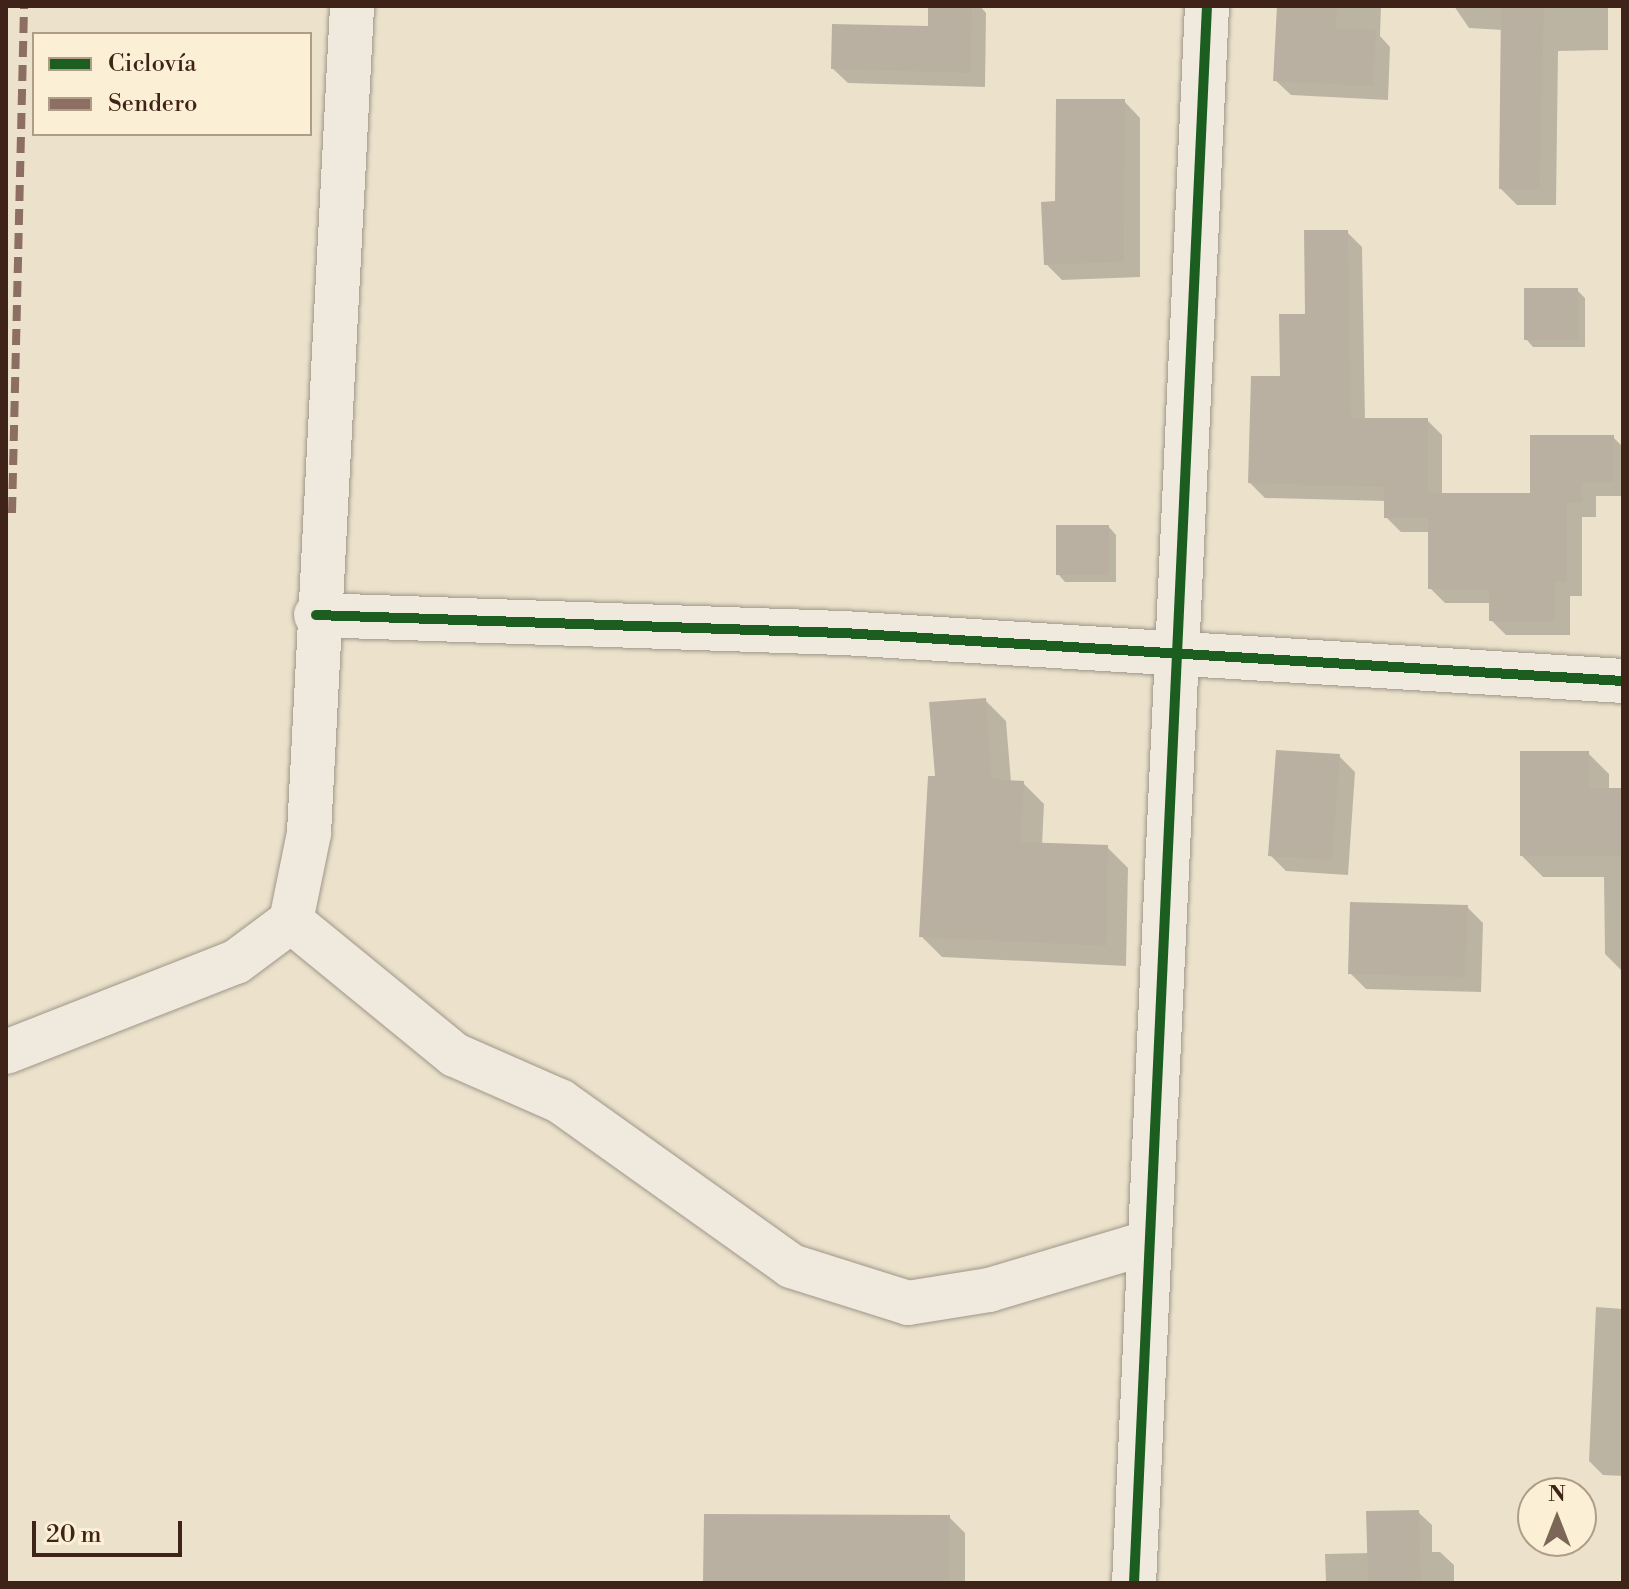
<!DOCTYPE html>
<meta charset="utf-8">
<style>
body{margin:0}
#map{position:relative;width:1629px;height:1589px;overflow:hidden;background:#ece2cc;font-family:"Libre Bodoni",serif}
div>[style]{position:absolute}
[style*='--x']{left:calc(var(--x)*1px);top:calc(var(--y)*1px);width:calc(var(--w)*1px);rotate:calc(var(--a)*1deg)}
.shadow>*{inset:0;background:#0003}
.building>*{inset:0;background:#b9b0a2}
.roads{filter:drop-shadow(0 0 2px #9f9688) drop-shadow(0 0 2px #9f9688)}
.minor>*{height:44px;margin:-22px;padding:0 22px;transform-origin:22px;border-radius:22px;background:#efe9de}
.quiet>*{height:8px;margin-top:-4px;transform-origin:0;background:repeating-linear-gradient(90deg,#8d6e63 0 16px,transparent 0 24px)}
.cycleway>*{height:10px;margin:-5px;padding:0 5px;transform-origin:5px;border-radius:5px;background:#1b5e20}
span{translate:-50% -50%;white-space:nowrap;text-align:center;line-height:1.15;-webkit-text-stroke:8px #fbefd5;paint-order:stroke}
.frame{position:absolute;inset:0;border:8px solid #402318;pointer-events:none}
.legend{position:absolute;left:32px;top:32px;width:280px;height:104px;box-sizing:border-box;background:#fbefd5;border:2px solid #b09d89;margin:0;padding:10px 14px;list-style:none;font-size:24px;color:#402318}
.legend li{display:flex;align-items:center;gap:16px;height:40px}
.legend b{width:40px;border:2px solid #b09d89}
.north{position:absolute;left:1517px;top:1477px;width:80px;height:80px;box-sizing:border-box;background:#fbefd5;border:2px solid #b09d89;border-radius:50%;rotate:0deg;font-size:22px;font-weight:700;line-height:32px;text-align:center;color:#402318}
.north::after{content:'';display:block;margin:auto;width:28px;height:36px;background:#7c6657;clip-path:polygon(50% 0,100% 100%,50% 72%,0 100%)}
.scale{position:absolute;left:32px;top:1521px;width:150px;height:36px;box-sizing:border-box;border:4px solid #402318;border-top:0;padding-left:10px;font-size:24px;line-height:28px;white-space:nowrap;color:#402318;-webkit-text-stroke:6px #fbefd5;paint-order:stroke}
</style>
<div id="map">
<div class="shadow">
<i style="clip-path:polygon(930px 6px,980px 6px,986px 13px,985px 87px,848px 83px,833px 69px,930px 28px)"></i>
<i style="clip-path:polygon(1279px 6px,1381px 6px,1380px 36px,1390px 47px,1388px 100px,1291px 95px,1275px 80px)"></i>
<i style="clip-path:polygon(1454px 6px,1608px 6px,1608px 50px,1558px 51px,1556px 205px,1517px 205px,1501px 189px,1503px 30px,1469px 28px)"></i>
<i style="clip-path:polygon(1124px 101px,1140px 118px,1140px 277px,1062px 280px,1046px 264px,1057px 203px)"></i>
<i style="clip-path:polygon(1347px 232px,1362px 247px,1365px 420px,1427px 420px,1442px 435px,1442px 495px,1532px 495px,1613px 437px,1623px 447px,1623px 496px,1596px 496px,1596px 517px,1582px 517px,1582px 596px,1570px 596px,1570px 635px,1506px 635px,1491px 620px,1491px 603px,1445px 603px,1430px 588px,1430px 532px,1401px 532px,1386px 517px,1386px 501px,1265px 498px,1250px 483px,1282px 378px)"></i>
<i style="clip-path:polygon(1577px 290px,1585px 298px,1585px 347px,1533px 347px,1526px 339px)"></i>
<i style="clip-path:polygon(1109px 527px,1116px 535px,1116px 582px,1065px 582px,1058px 574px)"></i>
<i style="clip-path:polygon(985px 700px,1006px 721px,1011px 782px,1023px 783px,1044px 804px,1042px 845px,1107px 847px,1128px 868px,1126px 966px,942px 957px,921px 936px,937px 778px)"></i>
<i style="clip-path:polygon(1588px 753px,1609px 774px,1609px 790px,1623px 790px,1623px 972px,1605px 954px,1604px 877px,1543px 877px,1522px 856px)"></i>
<i style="clip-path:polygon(1339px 756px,1355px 772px,1348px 875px,1286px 871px,1270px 855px)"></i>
<i style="clip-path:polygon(1467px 907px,1483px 923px,1481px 992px,1366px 989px,1350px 973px)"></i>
<i style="clip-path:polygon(1596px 1307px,1623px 1309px,1623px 1476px,1603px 1475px,1589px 1461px)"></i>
<i style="clip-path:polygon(1418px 1512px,1432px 1525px,1432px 1552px,1440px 1552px,1454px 1565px,1454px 1583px,1326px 1583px,1325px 1554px,1369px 1553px)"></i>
<i style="clip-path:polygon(949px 1517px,965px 1533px,965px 1583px,705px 1581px)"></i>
</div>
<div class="building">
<i style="clip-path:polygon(928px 6px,972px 6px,971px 73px,831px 69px,832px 24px,928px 26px)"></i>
<i style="clip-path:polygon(1277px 6px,1337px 6px,1336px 29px,1376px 30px,1373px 86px,1273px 81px)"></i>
<i style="clip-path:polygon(1501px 6px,1544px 6px,1540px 189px,1499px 189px)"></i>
<i style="clip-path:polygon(1056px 99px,1125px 99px,1124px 262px,1044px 265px,1041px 202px,1055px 201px)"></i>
<i style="clip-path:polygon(1304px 230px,1348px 230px,1351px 418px,1428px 418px,1428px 493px,1530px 493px,1530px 435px,1614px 435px,1614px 482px,1582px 482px,1582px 503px,1567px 503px,1567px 582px,1555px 582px,1555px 621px,1489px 621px,1489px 589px,1428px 589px,1428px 518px,1384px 518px,1384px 487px,1248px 483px,1251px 376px,1280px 376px,1279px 314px,1305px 314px)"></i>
<i style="clip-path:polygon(1524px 288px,1578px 288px,1578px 340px,1524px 340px)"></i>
<i style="clip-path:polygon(1056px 525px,1109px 525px,1109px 575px,1056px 575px)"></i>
<i style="clip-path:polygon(986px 698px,992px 779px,1024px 781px,1021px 842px,1108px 845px,1106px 946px,919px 937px,928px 776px,935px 776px,929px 702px)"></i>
<i style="clip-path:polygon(1276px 750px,1340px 754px,1332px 860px,1268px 856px)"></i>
<i style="clip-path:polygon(1520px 751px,1589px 751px,1589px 788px,1623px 788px,1623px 856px,1520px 856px)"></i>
<i style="clip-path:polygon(1350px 902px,1468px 905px,1465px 977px,1348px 974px)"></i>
<i style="clip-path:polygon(1419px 1510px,1421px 1583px,1368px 1583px,1366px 1511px)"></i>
<i style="clip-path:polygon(704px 1514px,950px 1515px,949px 1583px,703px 1582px)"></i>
</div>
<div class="roads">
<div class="minor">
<i style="--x:316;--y:615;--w:527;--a:1.96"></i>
<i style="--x:843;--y:633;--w:781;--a:3.52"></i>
<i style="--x:291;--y:921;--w:90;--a:-78.4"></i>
<i style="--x:309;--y:833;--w:828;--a:-87.02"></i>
<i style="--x:6;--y:1052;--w:247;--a:-21.4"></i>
<i style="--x:236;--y:962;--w:69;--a:-36.7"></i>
<i style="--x:291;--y:921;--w:212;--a:39.3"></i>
<i style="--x:455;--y:1055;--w:115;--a:23.7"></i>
<i style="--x:560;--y:1101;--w:284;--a:35.5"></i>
<i style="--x:791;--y:1266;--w:123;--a:17.5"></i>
<i style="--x:908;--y:1303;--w:82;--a:-9.1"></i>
<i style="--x:989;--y:1290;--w:168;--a:-16.6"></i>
<i style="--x:1134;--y:1583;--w:1579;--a:-87.35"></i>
</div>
</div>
<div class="quiet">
<i style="--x:12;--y:513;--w:507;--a:-88.64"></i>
</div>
<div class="cycleway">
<i style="--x:316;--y:615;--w:527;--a:1.96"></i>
<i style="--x:843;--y:633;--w:781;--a:3.52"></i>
<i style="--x:1134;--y:1583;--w:1579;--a:-87.35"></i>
</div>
<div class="frame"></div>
<ul class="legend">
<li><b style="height:10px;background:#1b5e20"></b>Ciclovía</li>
<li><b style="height:10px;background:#8d6e63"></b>Sendero</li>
</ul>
<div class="north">N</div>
<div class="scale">20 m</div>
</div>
